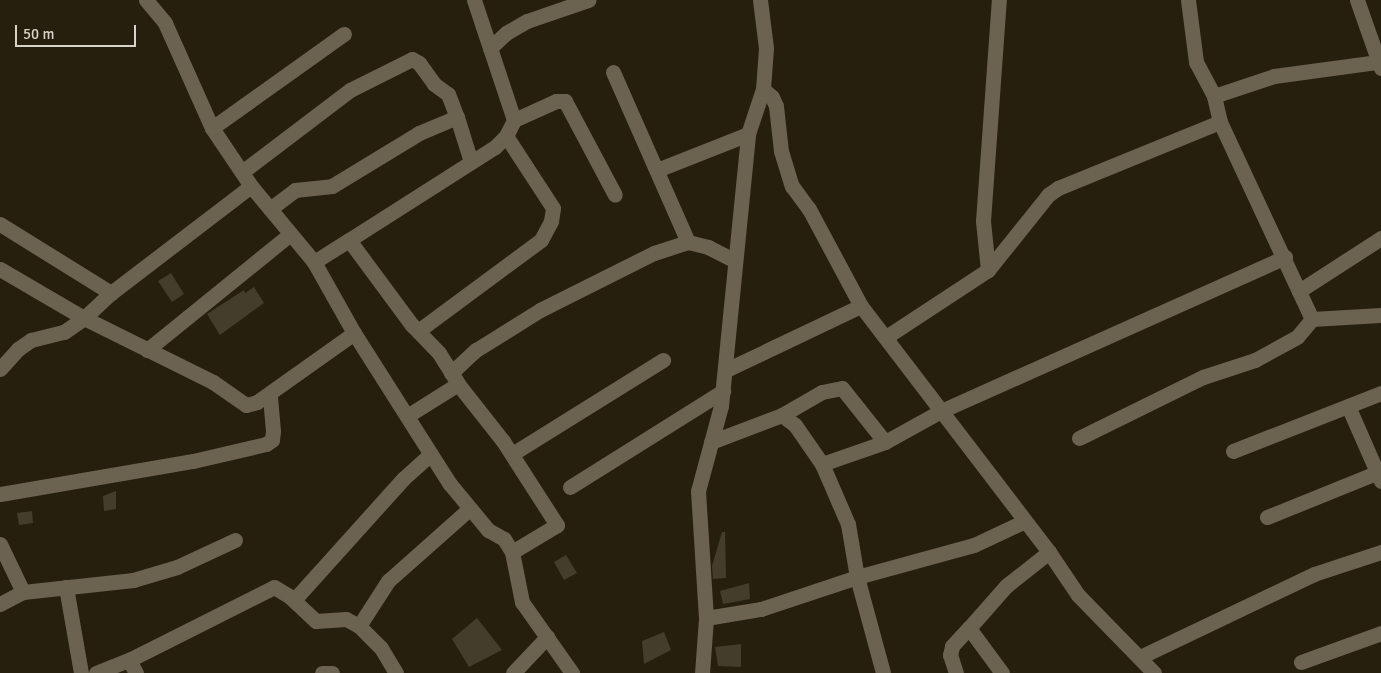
<!DOCTYPE html>
<style>
body{margin:0}
#map{position:relative;width:1381px;height:673px;overflow:hidden;background:#261f0d;font-family:Signika,sans-serif}
div>[style]{position:absolute}
[style*='--x']{left:calc(var(--x)*1px);top:calc(var(--y)*1px);width:calc(var(--w)*1px);rotate:calc(var(--a)*1deg)}
.building>*{inset:0;background:#453d2b}
.minor>*{height:15px;margin:-7.5px;padding:0 7.5px;transform-origin:7.5px;border-radius:7.5px;background:#6b624f}
span{translate:-50% -50%;white-space:nowrap;text-align:center;line-height:1.15;-webkit-text-stroke:4px #261f0d;paint-order:stroke}
.scale{position:absolute;left:15px;top:25px;width:121px;height:22px;box-sizing:border-box;border:2px solid #d8d3c8;border-top:0;padding-left:6px;font-size:15px;line-height:18px;white-space:nowrap;color:#d8d3c8;-webkit-text-stroke:4px #261f0d;paint-order:stroke}
</style>
<div id="map">
<div class="building">
<i style="clip-path:polygon(171px 273px,184px 294px,172px 302px,158px 281px)"></i>
<i style="clip-path:polygon(254px 287px,264px 303px,220px 335px,207px 314px,244px 290px,245px 293px)"></i>
<i style="clip-path:polygon(116px 491px,116px 509px,104px 511px,103px 496px)"></i>
<i style="clip-path:polygon(32px 511px,33px 523px,19px 525px,17px 513px)"></i>
<i style="clip-path:polygon(722px 532px,725px 532px,726px 578px,713px 579px,712px 566px)"></i>
<i style="clip-path:polygon(566px 555px,577px 573px,564px 580px,554px 562px)"></i>
<i style="clip-path:polygon(749px 583px,750px 599px,723px 604px,720px 591px)"></i>
<i style="clip-path:polygon(477px 618px,502px 650px,469px 667px,452px 639px)"></i>
<i style="clip-path:polygon(664px 632px,671px 650px,644px 664px,642px 641px)"></i>
<i style="clip-path:polygon(741px 644px,741px 667px,718px 666px,715px 647px)"></i>
</div>
<div class="minor">
<i style="--x:146;--y:0;--w:30;--a:50"></i>
<i style="--x:165;--y:23;--w:115;--a:65.9"></i>
<i style="--x:212;--y:128;--w:70;--a:56.1"></i>
<i style="--x:251;--y:186;--w:99;--a:50.3"></i>
<i style="--x:314;--y:262;--w:81;--a:60.6"></i>
<i style="--x:354;--y:333;--w:179;--a:57.6"></i>
<i style="--x:450;--y:484;--w:60;--a:50.4"></i>
<i style="--x:488;--y:530;--w:18;--a:29"></i>
<i style="--x:504;--y:539;--w:15;--a:58"></i>
<i style="--x:512;--y:552;--w:51;--a:78.7"></i>
<i style="--x:522;--y:602;--w:87;--a:54.8"></i>
<i style="--x:474;--y:0;--w:51;--a:71.6"></i>
<i style="--x:1188;--y:0;--w:63;--a:82.6"></i>
<i style="--x:1196;--y:62;--w:38;--a:62"></i>
<i style="--x:1214;--y:96;--w:27;--a:77"></i>
<i style="--x:1220;--y:122;--w:217;--a:65"></i>
<i style="--x:1357;--y:0;--w:72;--a:70.6"></i>
<i style="--x:613;--y:72;--w:186;--a:66.2"></i>
<i style="--x:763;--y:89;--w:12;--a:42"></i>
<i style="--x:772;--y:97;--w:10;--a:66"></i>
<i style="--x:776;--y:106;--w:45;--a:83.7"></i>
<i style="--x:781;--y:151;--w:37;--a:73"></i>
<i style="--x:792;--y:186;--w:29;--a:54"></i>
<i style="--x:809;--y:209;--w:110;--a:61.8"></i>
<i style="--x:861;--y:306;--w:310;--a:52.6"></i>
<i style="--x:1049;--y:552;--w:52;--a:56"></i>
<i style="--x:1078;--y:595;--w:109;--a:45.7"></i>
<i style="--x:1214;--y:96;--w:63;--a:-18.4"></i>
<i style="--x:1274;--y:76;--w:105;--a:-7.7"></i>
<i style="--x:514;--y:120;--w:46;--a:-24.3"></i>
<i style="--x:556;--y:101;--w:9;--a:0"></i>
<i style="--x:565;--y:101;--w:106;--a:62"></i>
<i style="--x:212;--y:128;--w:162;--a:-35.5"></i>
<i style="--x:657;--y:170;--w:98;--a:-21.6"></i>
<i style="--x:242;--y:172;--w:136;--a:-37.2"></i>
<i style="--x:350;--y:90;--w:69;--a:-26.6"></i>
<i style="--x:412;--y:59;--w:8;--a:30"></i>
<i style="--x:419;--y:63;--w:26;--a:54"></i>
<i style="--x:434;--y:84;--w:17;--a:36"></i>
<i style="--x:448;--y:94;--w:25;--a:69"></i>
<i style="--x:270;--y:209;--w:31;--a:-37"></i>
<i style="--x:295;--y:190;--w:37;--a:-6"></i>
<i style="--x:332;--y:186;--w:102;--a:-31.3"></i>
<i style="--x:419;--y:133;--w:41;--a:-22.8"></i>
<i style="--x:457;--y:117;--w:47;--a:72.7"></i>
<i style="--x:0;--y:224;--w:131;--a:31.9"></i>
<i style="--x:349;--y:240;--w:173;--a:-32.5"></i>
<i style="--x:495;--y:147;--w:16;--a:-45"></i>
<i style="--x:506;--y:136;--w:18;--a:-63"></i>
<i style="--x:514;--y:120;--w:76;--a:-108.4"></i>
<i style="--x:490;--y:48;--w:22;--a:-43"></i>
<i style="--x:506;--y:33;--w:24;--a:-30"></i>
<i style="--x:527;--y:21;--w:65;--a:-19"></i>
<i style="--x:314;--y:262;--w:41;--a:-32.2"></i>
<i style="--x:349;--y:240;--w:106;--a:53.5"></i>
<i style="--x:412;--y:325;--w:39;--a:46"></i>
<i style="--x:439;--y:353;--w:36;--a:58"></i>
<i style="--x:458;--y:384;--w:73;--a:51.7"></i>
<i style="--x:503;--y:441;--w:100;--a:57.3"></i>
<i style="--x:557;--y:525;--w:52;--a:149"></i>
<i style="--x:0;--y:269;--w:97;--a:30.3"></i>
<i style="--x:84;--y:318;--w:144;--a:26.4"></i>
<i style="--x:213;--y:382;--w:40;--a:34.9"></i>
<i style="--x:246;--y:405;--w:11;--a:-15"></i>
<i style="--x:257;--y:402;--w:119;--a:-35.4"></i>
<i style="--x:988;--y:270;--w:49;--a:-95.8"></i>
<i style="--x:983;--y:221;--w:222;--a:-85.9"></i>
<i style="--x:1299;--y:291;--w:98;--a:-32.9"></i>
<i style="--x:418;--y:331;--w:153;--a:-36.5"></i>
<i style="--x:541;--y:240;--w:21;--a:-62"></i>
<i style="--x:551;--y:221;--w:13;--a:-81"></i>
<i style="--x:553;--y:208;--w:86;--a:-123.1"></i>
<i style="--x:886;--y:337;--w:122;--a:-33.3"></i>
<i style="--x:988;--y:270;--w:96;--a:-51.3"></i>
<i style="--x:1048;--y:195;--w:12;--a:-35"></i>
<i style="--x:1058;--y:188;--w:175;--a:-22.2"></i>
<i style="--x:147;--y:350;--w:184;--a:-39"></i>
<i style="--x:0;--y:369;--w:27;--a:-48"></i>
<i style="--x:18;--y:349;--w:16;--a:-35"></i>
<i style="--x:31;--y:340;--w:34;--a:-14"></i>
<i style="--x:64;--y:332;--w:24;--a:-35"></i>
<i style="--x:84;--y:318;--w:37;--a:-43"></i>
<i style="--x:111;--y:293;--w:176;--a:-37.4"></i>
<i style="--x:726;--y:370;--w:149;--a:-25.4"></i>
<i style="--x:451;--y:373;--w:34;--a:-43"></i>
<i style="--x:476;--y:350;--w:75;--a:-32"></i>
<i style="--x:540;--y:310;--w:127;--a:-26.6"></i>
<i style="--x:654;--y:253;--w:36;--a:-18"></i>
<i style="--x:688;--y:242;--w:21;--a:14"></i>
<i style="--x:708;--y:247;--w:30;--a:27"></i>
<i style="--x:1348;--y:406;--w:82;--a:66.3"></i>
<i style="--x:782;--y:415;--w:46;--a:-29.9"></i>
<i style="--x:822;--y:392;--w:20;--a:-11"></i>
<i style="--x:842;--y:388;--w:69;--a:51.5"></i>
<i style="--x:407;--y:416;--w:60;--a:-32.1"></i>
<i style="--x:1079;--y:438;--w:138;--a:-26.2"></i>
<i style="--x:1203;--y:377;--w:55;--a:-18.1"></i>
<i style="--x:1255;--y:360;--w:48;--a:-28.7"></i>
<i style="--x:1297;--y:337;--w:23;--a:-50"></i>
<i style="--x:1312;--y:319;--w:69;--a:-3.3"></i>
<i style="--x:711;--y:442;--w:76;--a:-20.8"></i>
<i style="--x:782;--y:415;--w:16;--a:38"></i>
<i style="--x:795;--y:425;--w:47;--a:55.3"></i>
<i style="--x:822;--y:464;--w:65;--a:66.6"></i>
<i style="--x:848;--y:524;--w:54;--a:80.4"></i>
<i style="--x:857;--y:577;--w:99;--a:74.8"></i>
<i style="--x:1233;--y:451;--w:159;--a:-21.4"></i>
<i style="--x:512;--y:454;--w:178;--a:-31.9"></i>
<i style="--x:822;--y:464;--w:67;--a:-19.2"></i>
<i style="--x:885;--y:442;--w:64;--a:-29"></i>
<i style="--x:941;--y:411;--w:377;--a:-24.1"></i>
<i style="--x:570;--y:487;--w:181;--a:-32.1"></i>
<i style="--x:0;--y:494;--w:196;--a:-9.7"></i>
<i style="--x:193;--y:461;--w:75;--a:-13.1"></i>
<i style="--x:266;--y:444;--w:7;--a:-34"></i>
<i style="--x:272;--y:440;--w:9;--a:-84"></i>
<i style="--x:273;--y:431;--w:37;--a:-95"></i>
<i style="--x:1267;--y:517;--w:123;--a:-22"></i>
<i style="--x:0;--y:544;--w:53;--a:64.4"></i>
<i style="--x:66;--y:587;--w:87;--a:80.1"></i>
<i style="--x:294;--y:600;--w:164;--a:-48"></i>
<i style="--x:404;--y:478;--w:36;--a:-42"></i>
<i style="--x:0;--y:604;--w:26;--a:-28"></i>
<i style="--x:23;--y:592;--w:111;--a:-6.2"></i>
<i style="--x:133;--y:580;--w:46;--a:-16.5"></i>
<i style="--x:177;--y:567;--w:64;--a:-25"></i>
<i style="--x:706;--y:618;--w:56;--a:-9.3"></i>
<i style="--x:761;--y:609;--w:101;--a:-18.4"></i>
<i style="--x:857;--y:577;--w:121;--a:-15.3"></i>
<i style="--x:974;--y:545;--w:56;--a:-25.2"></i>
<i style="--x:359;--y:626;--w:54;--a:-57.2"></i>
<i style="--x:388;--y:581;--w:108;--a:-41.6"></i>
<i style="--x:1140;--y:657;--w:193;--a:-25.5"></i>
<i style="--x:1314;--y:574;--w:71;--a:-18.2"></i>
<i style="--x:1301;--y:662;--w:85;--a:-19.9"></i>
<i style="--x:96;--y:673;--w:35;--a:-22"></i>
<i style="--x:136;--y:673;--w:15;--a:-118"></i>
<i style="--x:129;--y:660;--w:162;--a:-26.7"></i>
<i style="--x:274;--y:587;--w:17;--a:31"></i>
<i style="--x:289;--y:596;--w:37;--a:43"></i>
<i style="--x:316;--y:621;--w:30;--a:-4"></i>
<i style="--x:346;--y:619;--w:15;--a:28"></i>
<i style="--x:359;--y:626;--w:31;--a:45"></i>
<i style="--x:381;--y:648;--w:29;--a:59"></i>
<i style="--x:322;--y:673;--w:10;--a:0"></i>
<i style="--x:513;--y:673;--w:50;--a:-46.6"></i>
<i style="--x:702;--y:673;--w:55;--a:-85.8"></i>
<i style="--x:706;--y:618;--w:127;--a:-93.6"></i>
<i style="--x:698;--y:491;--w:88;--a:-74.9"></i>
<i style="--x:721;--y:406;--w:273;--a:-84.3"></i>
<i style="--x:748;--y:134;--w:47;--a:-71.6"></i>
<i style="--x:763;--y:89;--w:41;--a:-85.8"></i>
<i style="--x:766;--y:48;--w:48;--a:-97.1"></i>
<i style="--x:956;--y:673;--w:19;--a:-108"></i>
<i style="--x:950;--y:655;--w:9;--a:-77"></i>
<i style="--x:952;--y:646;--w:25;--a:-47"></i>
<i style="--x:1002;--y:673;--w:56;--a:-126.3"></i>
<i style="--x:969;--y:628;--w:56;--a:-48.6"></i>
<i style="--x:1006;--y:586;--w:55;--a:-38.3"></i>
</div>
<div class="scale">50 m</div>
</div>
